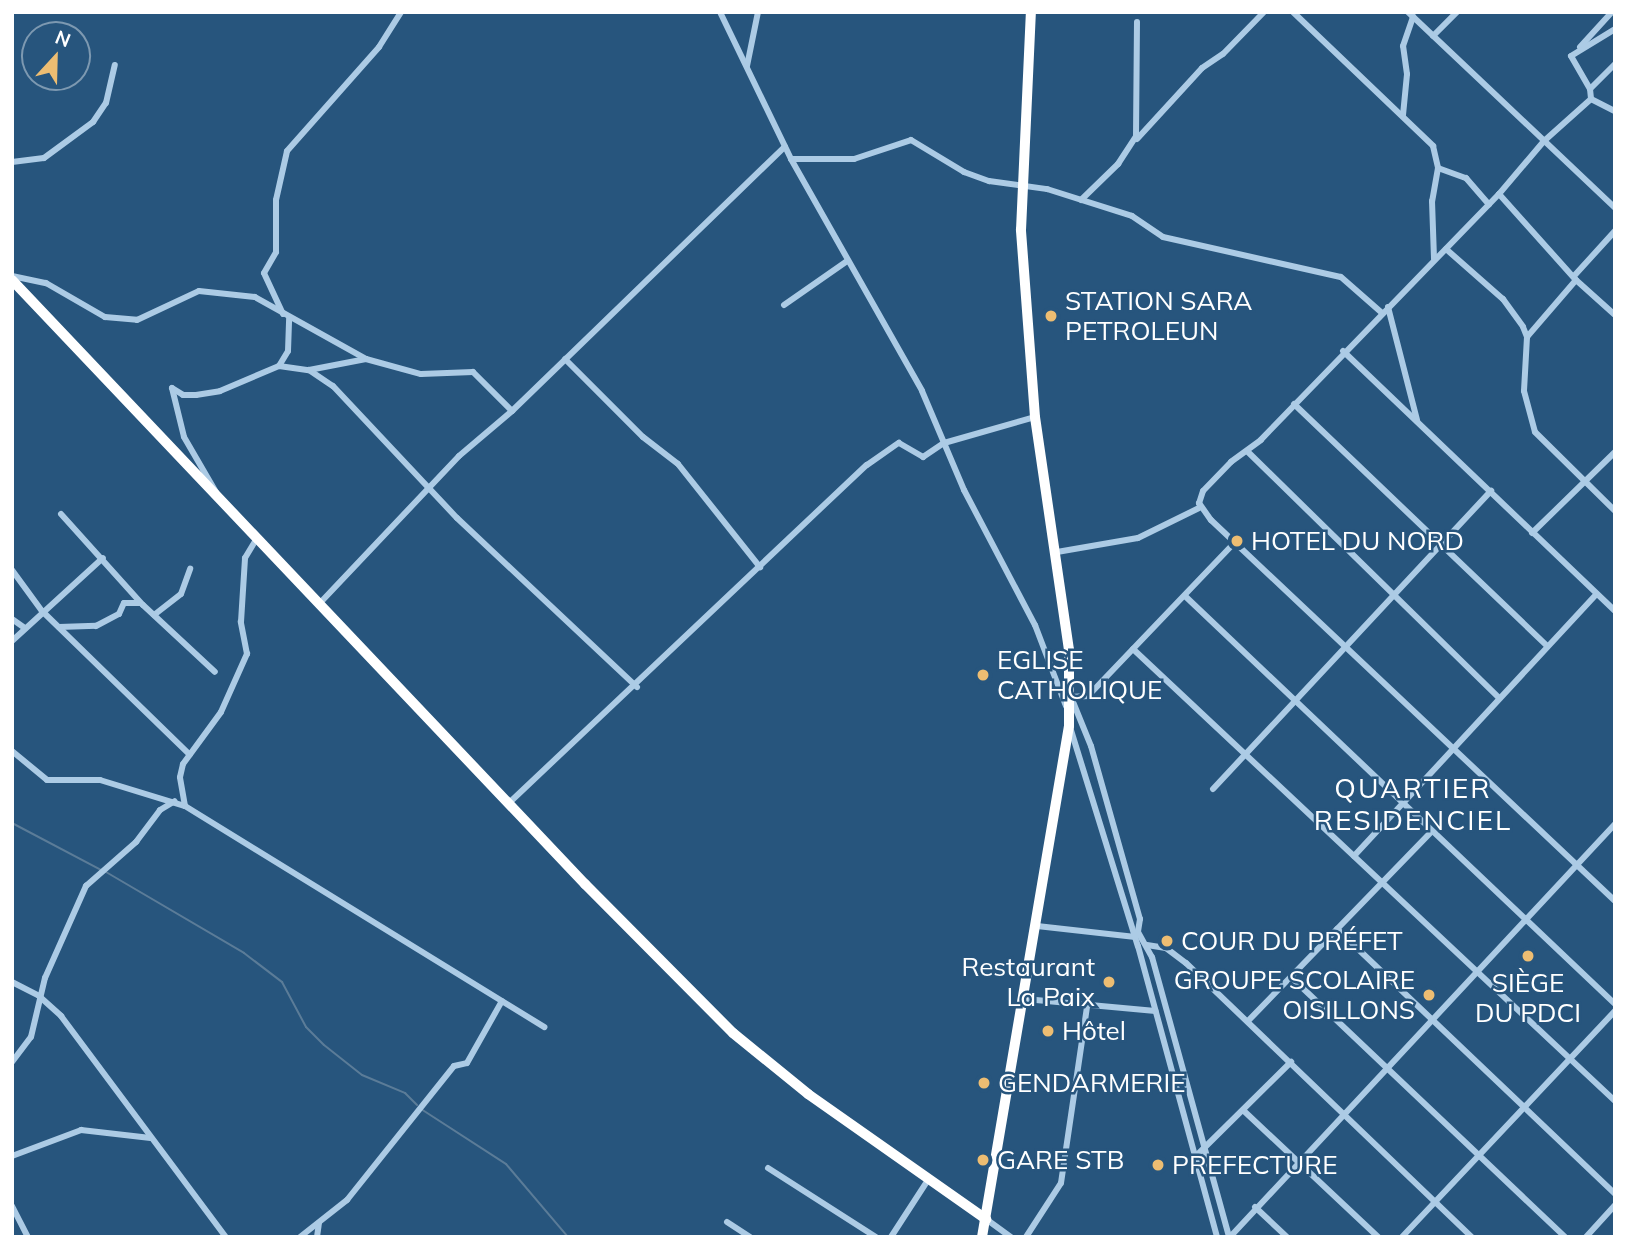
<!DOCTYPE html>
<meta charset="utf-8">
<style>
body{margin:0}
#map{position:relative;width:1627px;height:1249px;overflow:hidden;background:#27557d;font-family:Mulish,sans-serif}
div>[style]{position:absolute}
[style*='--x']{left:calc(var(--x)*1px);top:calc(var(--y)*1px);width:calc(var(--w)*1px);rotate:calc(var(--a)*1deg)}
.stream>*{height:2px;margin:-1px;padding:0 1px;transform-origin:1px;border-radius:1px;background:#5b7c98}
.street>*{height:6px;margin:-3px;padding:0 3px;transform-origin:3px;border-radius:3px;background:#accbe5}
.highway>*{height:10px;margin:-5px;padding:0 5px;transform-origin:5px;border-radius:5px;background:#fff}
.dots>*{width:19px;height:19px;translate:-50% -50%;box-sizing:border-box;border:4px solid #27557d;border-radius:50%}
span{translate:-50% -50%;white-space:nowrap;text-align:center;line-height:1.15;-webkit-text-stroke:5px #27557d;paint-order:stroke}
.poi-label{font-size:26px;color:#fff}
.left{translate:0 -50%;text-align:left}
.right{translate:-100% -50%;text-align:right}
.neighbourhood-label{font-size:28px;color:#fff;letter-spacing:2px}
.frame{position:absolute;inset:0;border:14px solid #fff;pointer-events:none}
.north{position:absolute;left:21px;top:21px;width:70px;height:70px;box-sizing:border-box;background:#27557d;border:2px solid #7d99b1;border-radius:50%;rotate:22deg;font-size:19px;font-weight:700;line-height:28px;text-align:center;color:#fff}
.north::after{content:'';display:block;margin:auto;width:24px;height:32px;background:#edbd72;clip-path:polygon(50% 0,100% 100%,50% 72%,0 100%)}
</style>
<div id="map">
<div class="stream">
<i style="--x:12;--y:823;--w:101;--a:27.8"></i>
<i style="--x:106;--y:872;--w:160;--a:30.4"></i>
<i style="--x:244;--y:953;--w:48;--a:37.3"></i>
<i style="--x:282;--y:982;--w:51;--a:61.9"></i>
<i style="--x:306;--y:1027;--w:25;--a:45"></i>
<i style="--x:324;--y:1045;--w:48;--a:38.3"></i>
<i style="--x:362;--y:1075;--w:47;--a:22.7"></i>
<i style="--x:405;--y:1093;--w:17;--a:45"></i>
<i style="--x:421;--y:1109;--w:101;--a:32.9"></i>
<i style="--x:506;--y:1164;--w:96;--a:49.7"></i>
</div>
<div class="street">
<i style="--x:720;--y:12;--w:163;--a:64.2"></i>
<i style="--x:791;--y:159;--w:266;--a:60.5"></i>
<i style="--x:922;--y:391;--w:108;--a:67"></i>
<i style="--x:964;--y:490;--w:153;--a:62.3"></i>
<i style="--x:1035;--y:625;--w:87;--a:69.1"></i>
<i style="--x:1293;--y:12;--w:194;--a:43.7"></i>
<i style="--x:1433;--y:146;--w:23;--a:77"></i>
<i style="--x:1438;--y:168;--w:34;--a:100"></i>
<i style="--x:1432;--y:201;--w:58;--a:88"></i>
<i style="--x:1408;--y:12;--w:285;--a:43.4"></i>
<i style="--x:1433;--y:36;--w:34;--a:-45"></i>
<i style="--x:1580;--y:47;--w:47;--a:-47.6"></i>
<i style="--x:1615;--y:64;--w:35;--a:135"></i>
<i style="--x:1590;--y:89;--w:10;--a:84"></i>
<i style="--x:1591;--y:99;--w:63;--a:138.2"></i>
<i style="--x:1544;--y:141;--w:70;--a:130.3"></i>
<i style="--x:1499;--y:194;--w:342;--a:134.1"></i>
<i style="--x:1261;--y:440;--w:37;--a:144"></i>
<i style="--x:1231;--y:462;--w:40;--a:134"></i>
<i style="--x:1203;--y:491;--w:13;--a:108"></i>
<i style="--x:1199;--y:503;--w:21;--a:55"></i>
<i style="--x:1211;--y:520;--w:555;--a:43.32"></i>
<i style="--x:747;--y:66;--w:55;--a:-78.5"></i>
<i style="--x:1590;--y:89;--w:38;--a:-120"></i>
<i style="--x:1571;--y:56;--w:52;--a:-31.5"></i>
<i style="--x:1591;--y:99;--w:27;--a:27"></i>
<i style="--x:1403;--y:115;--w:41;--a:-84.4"></i>
<i style="--x:1407;--y:74;--w:28;--a:-98"></i>
<i style="--x:1403;--y:46;--w:31;--a:-71"></i>
<i style="--x:1137;--y:139;--w:96;--a:-47.5"></i>
<i style="--x:1202;--y:68;--w:25;--a:-34"></i>
<i style="--x:1223;--y:54;--w:59;--a:-45.7"></i>
<i style="--x:791;--y:159;--w:63;--a:0"></i>
<i style="--x:854;--y:159;--w:60;--a:-18.4"></i>
<i style="--x:911;--y:140;--w:62;--a:31.1"></i>
<i style="--x:964;--y:172;--w:27;--a:20"></i>
<i style="--x:989;--y:181;--w:59;--a:7.9"></i>
<i style="--x:1047;--y:189;--w:89;--a:17.6"></i>
<i style="--x:1132;--y:216;--w:37;--a:34"></i>
<i style="--x:1163;--y:237;--w:182;--a:12.7"></i>
<i style="--x:1341;--y:277;--w:55;--a:41.3"></i>
<i style="--x:12;--y:162;--w:32;--a:-7"></i>
<i style="--x:44;--y:158;--w:61;--a:-36.3"></i>
<i style="--x:93;--y:122;--w:23;--a:-56"></i>
<i style="--x:106;--y:103;--w:39;--a:-77"></i>
<i style="--x:1438;--y:168;--w:30;--a:20"></i>
<i style="--x:1466;--y:178;--w:35;--a:49"></i>
<i style="--x:1499;--y:194;--w:115;--a:48.2"></i>
<i style="--x:1576;--y:280;--w:75;--a:130.7"></i>
<i style="--x:1081;--y:200;--w:52;--a:-44.2"></i>
<i style="--x:1118;--y:164;--w:33;--a:-57"></i>
<i style="--x:1136;--y:136;--w:114;--a:-89.5"></i>
<i style="--x:1446;--y:249;--w:76;--a:41.3"></i>
<i style="--x:1503;--y:299;--w:34;--a:54"></i>
<i style="--x:1523;--y:327;--w:11;--a:68"></i>
<i style="--x:1527;--y:337;--w:54;--a:93.2"></i>
<i style="--x:1524;--y:391;--w:42;--a:75"></i>
<i style="--x:1535;--y:432;--w:112;--a:44.6"></i>
<i style="--x:12;--y:276;--w:35;--a:12"></i>
<i style="--x:46;--y:283;--w:68;--a:30"></i>
<i style="--x:105;--y:317;--w:32;--a:5"></i>
<i style="--x:137;--y:320;--w:68;--a:-25.1"></i>
<i style="--x:199;--y:291;--w:56;--a:6.1"></i>
<i style="--x:255;--y:297;--w:127;--a:29.2"></i>
<i style="--x:1574;--y:276;--w:61;--a:-47.7"></i>
<i style="--x:1576;--y:280;--w:52;--a:41.9"></i>
<i style="--x:784;--y:305;--w:77;--a:-34.9"></i>
<i style="--x:1388;--y:307;--w:117;--a:75.6"></i>
<i style="--x:283;--y:314;--w:45;--a:-114.9"></i>
<i style="--x:264;--y:273;--w:24;--a:-60"></i>
<i style="--x:276;--y:252;--w:52;--a:-90"></i>
<i style="--x:276;--y:200;--w:50;--a:-77.3"></i>
<i style="--x:287;--y:151;--w:139;--a:-48.5"></i>
<i style="--x:379;--y:47;--w:41;--a:-57.8"></i>
<i style="--x:1343;--y:351;--w:376;--a:43.7"></i>
<i style="--x:565;--y:359;--w:110;--a:45"></i>
<i style="--x:643;--y:437;--w:44;--a:37.6"></i>
<i style="--x:678;--y:464;--w:132;--a:51.5"></i>
<i style="--x:279;--y:366;--w:17;--a:-59"></i>
<i style="--x:288;--y:351;--w:33;--a:-88"></i>
<i style="--x:309;--y:370;--w:29;--a:34"></i>
<i style="--x:333;--y:386;--w:181;--a:46.8"></i>
<i style="--x:457;--y:518;--w:247;--a:43.2"></i>
<i style="--x:172;--y:388;--w:13;--a:32"></i>
<i style="--x:183;--y:395;--w:13;--a:0"></i>
<i style="--x:196;--y:395;--w:24;--a:-9"></i>
<i style="--x:220;--y:391;--w:64;--a:-23"></i>
<i style="--x:279;--y:366;--w:30;--a:8"></i>
<i style="--x:309;--y:370;--w:58;--a:-10.9"></i>
<i style="--x:366;--y:359;--w:57;--a:15.3"></i>
<i style="--x:421;--y:374;--w:52;--a:-2.2"></i>
<i style="--x:473;--y:372;--w:55;--a:45"></i>
<i style="--x:172;--y:388;--w:50;--a:76.2"></i>
<i style="--x:184;--y:437;--w:66;--a:59.9"></i>
<i style="--x:1294;--y:404;--w:350;--a:43.7"></i>
<i style="--x:1248;--y:452;--w:351;--a:44.4"></i>
<i style="--x:61;--y:514;--w:122;--a:48"></i>
<i style="--x:143;--y:605;--w:98;--a:42.9"></i>
<i style="--x:1532;--y:533;--w:116;--a:-44.3"></i>
<i style="--x:1057;--y:552;--w:82;--a:-9.8"></i>
<i style="--x:1138;--y:538;--w:68;--a:-26.2"></i>
<i style="--x:12;--y:570;--w:51;--a:53.8"></i>
<i style="--x:42;--y:611;--w:206;--a:44.2"></i>
<i style="--x:1185;--y:596;--w:593;--a:43.5"></i>
<i style="--x:320;--y:603;--w:202;--a:-46.6"></i>
<i style="--x:459;--y:456;--w:70;--a:-40.3"></i>
<i style="--x:512;--y:411;--w:380;--a:-44.1"></i>
<i style="--x:154;--y:615;--w:34;--a:-38"></i>
<i style="--x:181;--y:594;--w:27;--a:-70"></i>
<i style="--x:12;--y:619;--w:16;--a:35"></i>
<i style="--x:59;--y:627;--w:37;--a:-2"></i>
<i style="--x:96;--y:626;--w:26;--a:-28"></i>
<i style="--x:119;--y:614;--w:12;--a:-66"></i>
<i style="--x:124;--y:603;--w:16;--a:0"></i>
<i style="--x:12;--y:641;--w:123;--a:-42.4"></i>
<i style="--x:1133;--y:649;--w:661;--a:43.16"></i>
<i style="--x:1070;--y:697;--w:18;--a:-3"></i>
<i style="--x:1088;--y:696;--w:213;--a:-46.3"></i>
<i style="--x:1071;--y:697;--w:53;--a:67.8"></i>
<i style="--x:1091;--y:746;--w:180;--a:74.2"></i>
<i style="--x:1140;--y:919;--w:13;--a:99"></i>
<i style="--x:1138;--y:932;--w:29;--a:61"></i>
<i style="--x:1152;--y:957;--w:290;--a:74.6"></i>
<i style="--x:1070;--y:727;--w:229;--a:72.8"></i>
<i style="--x:1138;--y:946;--w:302;--a:74.8"></i>
<i style="--x:12;--y:751;--w:45;--a:39.6"></i>
<i style="--x:47;--y:780;--w:53;--a:0"></i>
<i style="--x:100;--y:780;--w:89;--a:17"></i>
<i style="--x:185;--y:806;--w:422;--a:31.6"></i>
<i style="--x:1213;--y:789;--w:408;--a:-47"></i>
<i style="--x:509;--y:803;--w:492;--a:-43.4"></i>
<i style="--x:867;--y:465;--w:39;--a:-35"></i>
<i style="--x:899;--y:443;--w:28;--a:30"></i>
<i style="--x:923;--y:457;--w:25;--a:-34"></i>
<i style="--x:944;--y:443;--w:95;--a:-15.9"></i>
<i style="--x:185;--y:806;--w:29;--a:-100"></i>
<i style="--x:180;--y:777;--w:13;--a:-77"></i>
<i style="--x:183;--y:764;--w:64;--a:-53.8"></i>
<i style="--x:221;--y:712;--w:64;--a:-65.9"></i>
<i style="--x:247;--y:654;--w:33;--a:-101"></i>
<i style="--x:241;--y:622;--w:64;--a:-86.4"></i>
<i style="--x:245;--y:558;--w:21;--a:-59"></i>
<i style="--x:1354;--y:856;--w:357;--a:-47.2"></i>
<i style="--x:1037;--y:926;--w:99;--a:6.4"></i>
<i style="--x:1337;--y:929;--w:384;--a:43.6"></i>
<i style="--x:1147;--y:945;--w:19;--a:9"></i>
<i style="--x:1166;--y:948;--w:25;--a:37"></i>
<i style="--x:1186;--y:963;--w:396;--a:43.8"></i>
<i style="--x:1291;--y:977;--w:378;--a:43.5"></i>
<i style="--x:12;--y:982;--w:30;--a:27"></i>
<i style="--x:39;--y:996;--w:30;--a:42"></i>
<i style="--x:61;--y:1016;--w:276;--a:53.3"></i>
<i style="--x:1025;--y:999;--w:131;--a:5.3"></i>
<i style="--x:1248;--y:1021;--w:264;--a:-45.9"></i>
<i style="--x:12;--y:1062;--w:31;--a:-53"></i>
<i style="--x:31;--y:1037;--w:61;--a:-76.7"></i>
<i style="--x:45;--y:978;--w:101;--a:-66"></i>
<i style="--x:86;--y:886;--w:67;--a:-41.3"></i>
<i style="--x:136;--y:842;--w:40;--a:-53"></i>
<i style="--x:160;--y:810;--w:17;--a:-31"></i>
<i style="--x:1244;--y:1111;--w:184;--a:43.2"></i>
<i style="--x:12;--y:1156;--w:74;--a:-20.6"></i>
<i style="--x:81;--y:1130;--w:70;--a:6.5"></i>
<i style="--x:1196;--y:1156;--w:134;--a:-44.7"></i>
<i style="--x:768;--y:1168;--w:128;--a:32.6"></i>
<i style="--x:12;--y:1206;--w:35;--a:63"></i>
<i style="--x:1255;--y:1207;--w:44;--a:43.2"></i>
<i style="--x:986;--y:1219;--w:31;--a:36"></i>
<i style="--x:727;--y:1222;--w:27;--a:33"></i>
<i style="--x:300;--y:1237;--w:60;--a:-38.2"></i>
<i style="--x:347;--y:1200;--w:171;--a:-51.4"></i>
<i style="--x:454;--y:1066;--w:13;--a:-13"></i>
<i style="--x:467;--y:1063;--w:71;--a:-60.6"></i>
<i style="--x:317;--y:1237;--w:14;--a:-82"></i>
<i style="--x:891;--y:1237;--w:68;--a:-57"></i>
<i style="--x:1026;--y:1237;--w:64;--a:-57.1"></i>
<i style="--x:1061;--y:1183;--w:178;--a:-81.6"></i>
<i style="--x:1230;--y:1237;--w:565;--a:-47.01"></i>
<i style="--x:1402;--y:1237;--w:311;--a:-46.7"></i>
<i style="--x:1586;--y:1237;--w:43;--a:-47.8"></i>
</div>
<div class="highway">
<i style="--x:12;--y:280;--w:833;--a:46.51"></i>
<i style="--x:585;--y:884;--w:210;--a:45.2"></i>
<i style="--x:733;--y:1033;--w:97;--a:39.1"></i>
<i style="--x:808;--y:1094;--w:218;--a:35.1"></i>
<i style="--x:982;--y:1237;--w:518;--a:-80.34"></i>
<i style="--x:1069;--y:726;--w:76;--a:-90"></i>
<i style="--x:1069;--y:650;--w:235;--a:-98.3"></i>
<i style="--x:1035;--y:417;--w:188;--a:-94.3"></i>
<i style="--x:1021;--y:230;--w:218;--a:-87.4"></i>
</div>
<div class="dots">
<i style="left:1051px;top:316px;background:#edbd72"></i>
<i style="left:1237px;top:541px;background:#edbd72"></i>
<i style="left:983px;top:675px;background:#edbd72"></i>
<i style="left:1167px;top:941px;background:#edbd72"></i>
<i style="left:1528px;top:956px;background:#edbd72"></i>
<i style="left:1109px;top:982px;background:#edbd72"></i>
<i style="left:1429px;top:995px;background:#edbd72"></i>
<i style="left:1048px;top:1031px;background:#edbd72"></i>
<i style="left:984px;top:1083px;background:#edbd72"></i>
<i style="left:983px;top:1160px;background:#edbd72"></i>
<i style="left:1158px;top:1165px;background:#edbd72"></i>
</div>
<div class="poi-label">
<span class="left" style="left:1065px;top:316px">STATION SARA<br>PETROLEUN</span>
<span class="left" style="left:1251px;top:541px">HOTEL DU NORD</span>
<span class="left" style="left:997px;top:675px">EGLISE<br>CATHOLIQUE</span>
<span class="left" style="left:1181px;top:941px">COUR DU PRÉFET</span>
<span class="right" style="left:1095px;top:982px">Restaurant<br>La Paix</span>
<span class="right" style="left:1415px;top:995px">GROUPE SCOLAIRE<br>OISILLONS</span>
<span style="left:1528px;top:998px">SIÈGE<br>DU PDCI</span>
<span class="left" style="left:1062px;top:1031px">Hôtel</span>
<span class="left" style="left:998px;top:1083px">GENDARMERIE</span>
<span class="left" style="left:997px;top:1160px">GARE STB</span>
<span class="left" style="left:1172px;top:1165px">PREFECTURE</span>
</div>
<div class="neighbourhood-label">
<span style="left:1413px;top:804px">QUARTIER<br>RESIDENCIEL</span>
</div>
<div class="frame"></div>
<div class="north">N</div>
</div>
